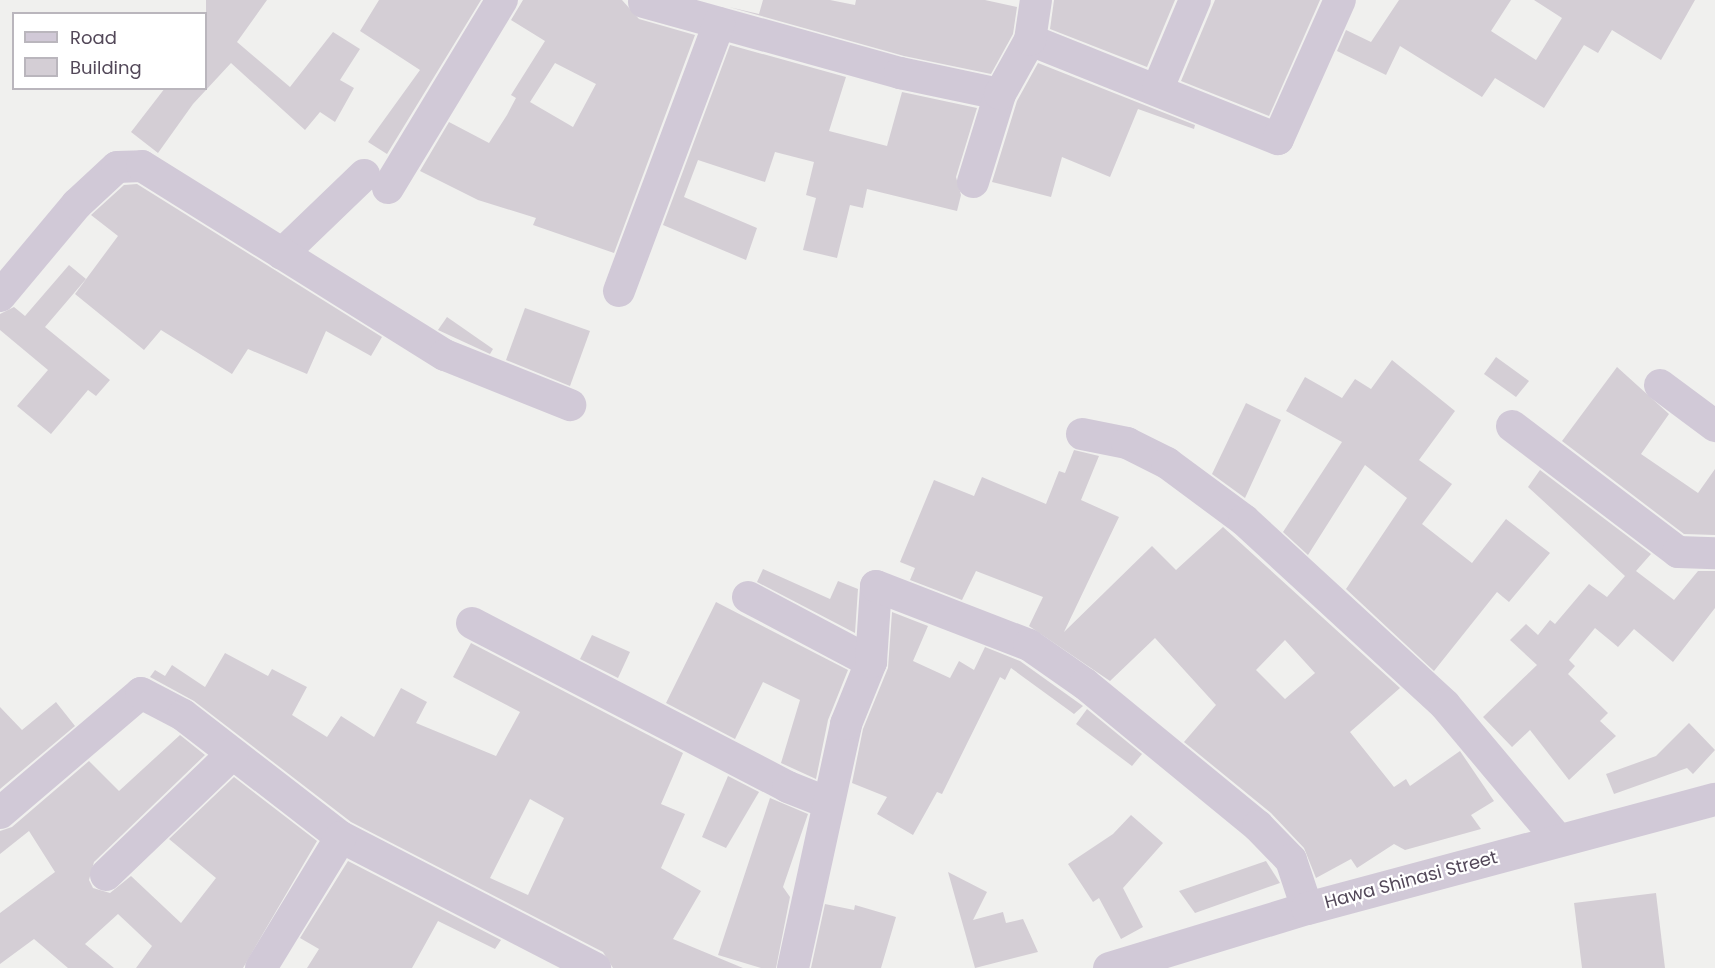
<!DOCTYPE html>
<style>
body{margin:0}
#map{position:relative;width:1715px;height:968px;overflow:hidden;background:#f0f0ee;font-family:Poppins,sans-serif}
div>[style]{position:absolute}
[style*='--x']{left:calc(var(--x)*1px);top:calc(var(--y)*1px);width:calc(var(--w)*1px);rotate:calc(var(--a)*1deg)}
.building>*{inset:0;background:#d4ced5}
.minor>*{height:32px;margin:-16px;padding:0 16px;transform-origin:16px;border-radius:16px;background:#d1c9d7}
.tertiary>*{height:33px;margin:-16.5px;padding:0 16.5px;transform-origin:16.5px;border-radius:16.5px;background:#d1c9d7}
span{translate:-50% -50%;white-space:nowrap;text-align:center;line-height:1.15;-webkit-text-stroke:4.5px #fff;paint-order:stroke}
.street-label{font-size:18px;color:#534859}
.legend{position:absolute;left:12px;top:12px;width:195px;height:78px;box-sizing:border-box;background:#fff;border:2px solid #bab6bd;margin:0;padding:8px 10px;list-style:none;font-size:18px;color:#534859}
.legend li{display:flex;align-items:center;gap:12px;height:30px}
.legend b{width:30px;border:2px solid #bab6bd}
</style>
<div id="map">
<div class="building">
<i style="clip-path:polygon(206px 0,267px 0,237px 42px,290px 87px,333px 32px,360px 49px,340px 80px,354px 88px,335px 122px,320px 112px,305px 130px,231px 63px,193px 104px,158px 153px,131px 132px,165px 88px,206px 88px)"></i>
<i style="clip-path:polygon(379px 0,481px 0,387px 154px,368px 142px,420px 70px,360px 31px)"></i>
<i style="clip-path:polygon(evenodd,523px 0,622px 0,639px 19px,695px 35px,614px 253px,533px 225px,536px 218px,478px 200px,420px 171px,449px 122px,489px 143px,507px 115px,516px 98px,511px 95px,545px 41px,511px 20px,523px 0,555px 63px,596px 84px,573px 127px,530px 102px,555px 63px)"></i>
<i style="clip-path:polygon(763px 0,830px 0,855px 5px,856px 0,985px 0,1017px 7px,1013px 34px,991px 74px,904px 56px,729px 7px,759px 14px)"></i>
<i style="clip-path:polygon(1054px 0,1175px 0,1147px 67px,1050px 29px)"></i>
<i style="clip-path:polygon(1215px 0,1320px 0,1269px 116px,1181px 81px)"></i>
<i style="clip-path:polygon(1399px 0,1511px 0,1491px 31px,1536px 60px,1562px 18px,1534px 0,1695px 0,1661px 60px,1612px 30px,1598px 53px,1584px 45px,1544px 108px,1495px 78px,1482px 97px,1400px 46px,1386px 75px,1337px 51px,1346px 30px,1371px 42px)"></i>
<i style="clip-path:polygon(730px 45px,846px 77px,829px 131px,887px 146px,902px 92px,977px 108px,956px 177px,961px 195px,957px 211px,867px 189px,863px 208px,850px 205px,837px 258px,803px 250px,816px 198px,806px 195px,814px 162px,775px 152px,765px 182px,698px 160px,684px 197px,757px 228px,746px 260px,663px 225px)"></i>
<i style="clip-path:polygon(1038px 63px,1195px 125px,1194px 129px,1138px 109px,1110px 177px,1062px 157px,1051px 197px,992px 182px,1017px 101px)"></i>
<i style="clip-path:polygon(137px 184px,382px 337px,371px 356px,326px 331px,307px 374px,248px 349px,232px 374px,161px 330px,144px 350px,75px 294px,118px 236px,91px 215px,124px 185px)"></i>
<i style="clip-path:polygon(69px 265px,86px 279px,45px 327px,110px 380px,96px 396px,88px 390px,51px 434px,17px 406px,48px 370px,0 330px,0 314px,14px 307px,25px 316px)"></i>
<i style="clip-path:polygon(525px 308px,590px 331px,570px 386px,506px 360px)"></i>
<i style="clip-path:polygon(447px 317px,493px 349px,490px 354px,438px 330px)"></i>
<i style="clip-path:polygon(1496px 357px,1529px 381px,1516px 397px,1484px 374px)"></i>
<i style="clip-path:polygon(1392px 360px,1455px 411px,1419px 460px,1452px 484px,1422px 524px,1472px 563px,1506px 519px,1550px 553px,1509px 602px,1497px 592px,1434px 671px,1346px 589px,1407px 498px,1365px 465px,1308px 555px,1283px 532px,1342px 442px,1286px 411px,1305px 377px,1342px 398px,1355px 379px,1371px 389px)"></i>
<i style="clip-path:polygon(1617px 367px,1669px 414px,1641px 454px,1698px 493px,1715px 469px,1715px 535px,1684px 534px,1562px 441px)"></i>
<i style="clip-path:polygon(1246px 403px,1281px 420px,1245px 498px,1212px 474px)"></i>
<i style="clip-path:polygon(evenodd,1074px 450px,1099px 456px,1081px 500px,1119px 517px,1064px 632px,1152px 546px,1176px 570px,1223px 527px,1400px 688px,1350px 732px,1394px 787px,1406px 779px,1410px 786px,1460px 751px,1494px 801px,1471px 815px,1481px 829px,1405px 850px,1394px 844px,1357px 868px,1351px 859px,1316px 878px,1304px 848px,1271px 813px,1184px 742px,1216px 705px,1155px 638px,1110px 681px,1029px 626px,1043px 597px,976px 571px,962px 600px,910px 580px,915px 568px,900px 562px,934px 480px,974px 496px,982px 477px,1046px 504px,1059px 471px,1065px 473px,1074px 450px,1285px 640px,1315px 673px,1285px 699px,1256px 670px,1285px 640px)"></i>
<i style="clip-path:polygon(1540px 470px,1651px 554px,1636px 571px,1674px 600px,1698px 571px,1715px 571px,1715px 608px,1673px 662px,1634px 629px,1618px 647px,1595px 628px,1569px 660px,1575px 666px,1568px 674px,1608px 713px,1600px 721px,1616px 736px,1569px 780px,1530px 730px,1512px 747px,1483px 717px,1537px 665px,1510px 640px,1526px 624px,1538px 635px,1550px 620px,1555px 624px,1589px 584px,1607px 597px,1625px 576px,1528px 487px)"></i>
<i style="clip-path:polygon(763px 569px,830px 599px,838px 581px,858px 589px,855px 633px,757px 582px)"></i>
<i style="clip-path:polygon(716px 602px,848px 670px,828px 720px,816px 779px,781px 763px,800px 700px,763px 682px,735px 739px,666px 703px)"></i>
<i style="clip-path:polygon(892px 612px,928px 626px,913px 661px,950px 678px,959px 661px,974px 670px,985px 647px,1020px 661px,1083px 706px,1074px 714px,1011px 668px,1005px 680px,1000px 677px,942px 794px,937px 792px,913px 835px,877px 814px,887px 797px,852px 783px,863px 729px,888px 668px)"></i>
<i style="clip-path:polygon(592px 635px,630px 652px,618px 678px,580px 659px)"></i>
<i style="clip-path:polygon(evenodd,471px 643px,683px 753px,661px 804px,685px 814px,661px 868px,701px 891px,673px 939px,743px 968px,613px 968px,603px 952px,351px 822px,194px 701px,150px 677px,155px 670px,165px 676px,172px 665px,205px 687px,225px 653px,268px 676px,272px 669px,307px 687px,292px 715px,327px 737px,341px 716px,374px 737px,401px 688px,427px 702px,416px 723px,496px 756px,520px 712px,453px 677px,471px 643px,530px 799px,564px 818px,528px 895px,490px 878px,530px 799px)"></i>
<i style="clip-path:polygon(56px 702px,75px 726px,0 789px,0 707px,22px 730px)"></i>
<i style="clip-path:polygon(1087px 709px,1142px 754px,1132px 766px,1076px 724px)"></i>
<i style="clip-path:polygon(1689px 723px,1715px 750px,1693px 774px,1687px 768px,1614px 794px,1606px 774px,1656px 756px)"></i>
<i style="clip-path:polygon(180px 735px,205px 755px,94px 862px,89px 880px,93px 888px,110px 893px,131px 876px,181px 923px,216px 878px,169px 839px,234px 777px,317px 841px,243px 968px,136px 968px,152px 946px,118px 914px,85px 944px,114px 968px,68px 968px,34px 939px,0 964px,0 913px,55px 872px,29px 831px,0 854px,0 831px,12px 827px,89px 761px,119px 791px)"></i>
<i style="clip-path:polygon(728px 776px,759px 792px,726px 848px,702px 837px)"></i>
<i style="clip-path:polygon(770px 798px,808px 814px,783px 887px,790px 897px,776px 968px,761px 968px,718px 955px)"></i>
<i style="clip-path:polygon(1131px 815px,1163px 843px,1123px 888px,1143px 927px,1121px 939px,1099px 898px,1093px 902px,1068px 864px,1113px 834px)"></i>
<i style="clip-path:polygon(348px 861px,501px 940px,495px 949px,438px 921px,412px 968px,307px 968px,319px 949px,300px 938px)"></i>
<i style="clip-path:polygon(1266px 861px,1280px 883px,1195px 913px,1179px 891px)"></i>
<i style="clip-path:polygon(948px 872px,987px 892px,973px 920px,1003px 912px,1006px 923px,1023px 919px,1038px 952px,975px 968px)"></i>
<i style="clip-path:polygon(1656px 893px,1665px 968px,1582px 968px,1574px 903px)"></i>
<i style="clip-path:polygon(825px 904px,854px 910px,855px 905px,896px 917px,881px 968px,811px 968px)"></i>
</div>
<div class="minor">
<i style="--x:644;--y:2;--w:266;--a:15.5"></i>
<i style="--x:900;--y:73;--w:102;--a:11.9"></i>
<i style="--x:1030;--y:40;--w:267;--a:21.8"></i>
<i style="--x:1278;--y:139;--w:152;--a:-66"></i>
<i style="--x:1158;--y:88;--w:95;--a:-67.2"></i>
<i style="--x:973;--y:182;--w:92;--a:-72.9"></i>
<i style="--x:1000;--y:94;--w:62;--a:-60.9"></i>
<i style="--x:1030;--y:40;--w:40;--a:-81.5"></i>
<i style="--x:388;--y:188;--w:220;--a:-58.8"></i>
<i style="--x:282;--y:254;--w:114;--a:-43.9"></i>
<i style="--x:619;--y:291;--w:286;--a:-69.5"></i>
<i style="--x:0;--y:296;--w:120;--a:-50.1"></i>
<i style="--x:77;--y:204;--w:54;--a:-42.8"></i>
<i style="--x:117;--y:167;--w:25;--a:-2"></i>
<i style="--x:142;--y:166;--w:357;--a:32"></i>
<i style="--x:445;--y:355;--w:135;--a:21.8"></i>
<i style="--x:1660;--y:385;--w:69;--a:36.7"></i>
<i style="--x:1512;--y:426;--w:208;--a:37.2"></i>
<i style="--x:1678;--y:552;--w:37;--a:2"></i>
<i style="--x:1082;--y:434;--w:46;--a:11.3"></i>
<i style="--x:1127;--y:443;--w:45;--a:26.6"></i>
<i style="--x:1167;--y:463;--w:96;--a:36.5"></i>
<i style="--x:1244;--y:520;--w:273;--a:42.6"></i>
<i style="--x:1445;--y:705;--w:177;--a:50"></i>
<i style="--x:748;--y:597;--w:139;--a:27.9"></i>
<i style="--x:472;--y:623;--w:356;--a:27.4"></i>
<i style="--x:788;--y:787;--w:41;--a:21.5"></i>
<i style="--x:0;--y:813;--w:185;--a:-40.4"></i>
<i style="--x:141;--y:693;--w:47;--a:27.6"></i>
<i style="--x:183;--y:715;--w:200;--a:37.7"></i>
<i style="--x:341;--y:837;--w:286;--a:27.3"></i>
<i style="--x:106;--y:875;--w:175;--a:-43.8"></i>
<i style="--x:261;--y:968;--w:153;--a:-58.6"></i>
<i style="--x:793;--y:968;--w:250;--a:-77.7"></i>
<i style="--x:846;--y:724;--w:67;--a:-68"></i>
<i style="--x:871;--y:662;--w:76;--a:-86.2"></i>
<i style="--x:876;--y:586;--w:164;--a:21.1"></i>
<i style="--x:1029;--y:645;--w:68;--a:34.9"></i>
<i style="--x:1085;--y:684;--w:224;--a:39.4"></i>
<i style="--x:1258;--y:826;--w:47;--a:45.9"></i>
<i style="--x:1291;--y:860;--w:51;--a:71.6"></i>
</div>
<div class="tertiary">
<i style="--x:1109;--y:968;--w:207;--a:-16.9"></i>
<i style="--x:1307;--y:908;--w:422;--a:-15"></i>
</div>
<div class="street-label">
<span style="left:1411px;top:880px;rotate:-15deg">Hawa Shinasi Street</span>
</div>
<ul class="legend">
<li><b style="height:8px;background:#d1c9d7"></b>Road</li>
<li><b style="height:16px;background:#d4ced5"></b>Building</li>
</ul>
</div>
